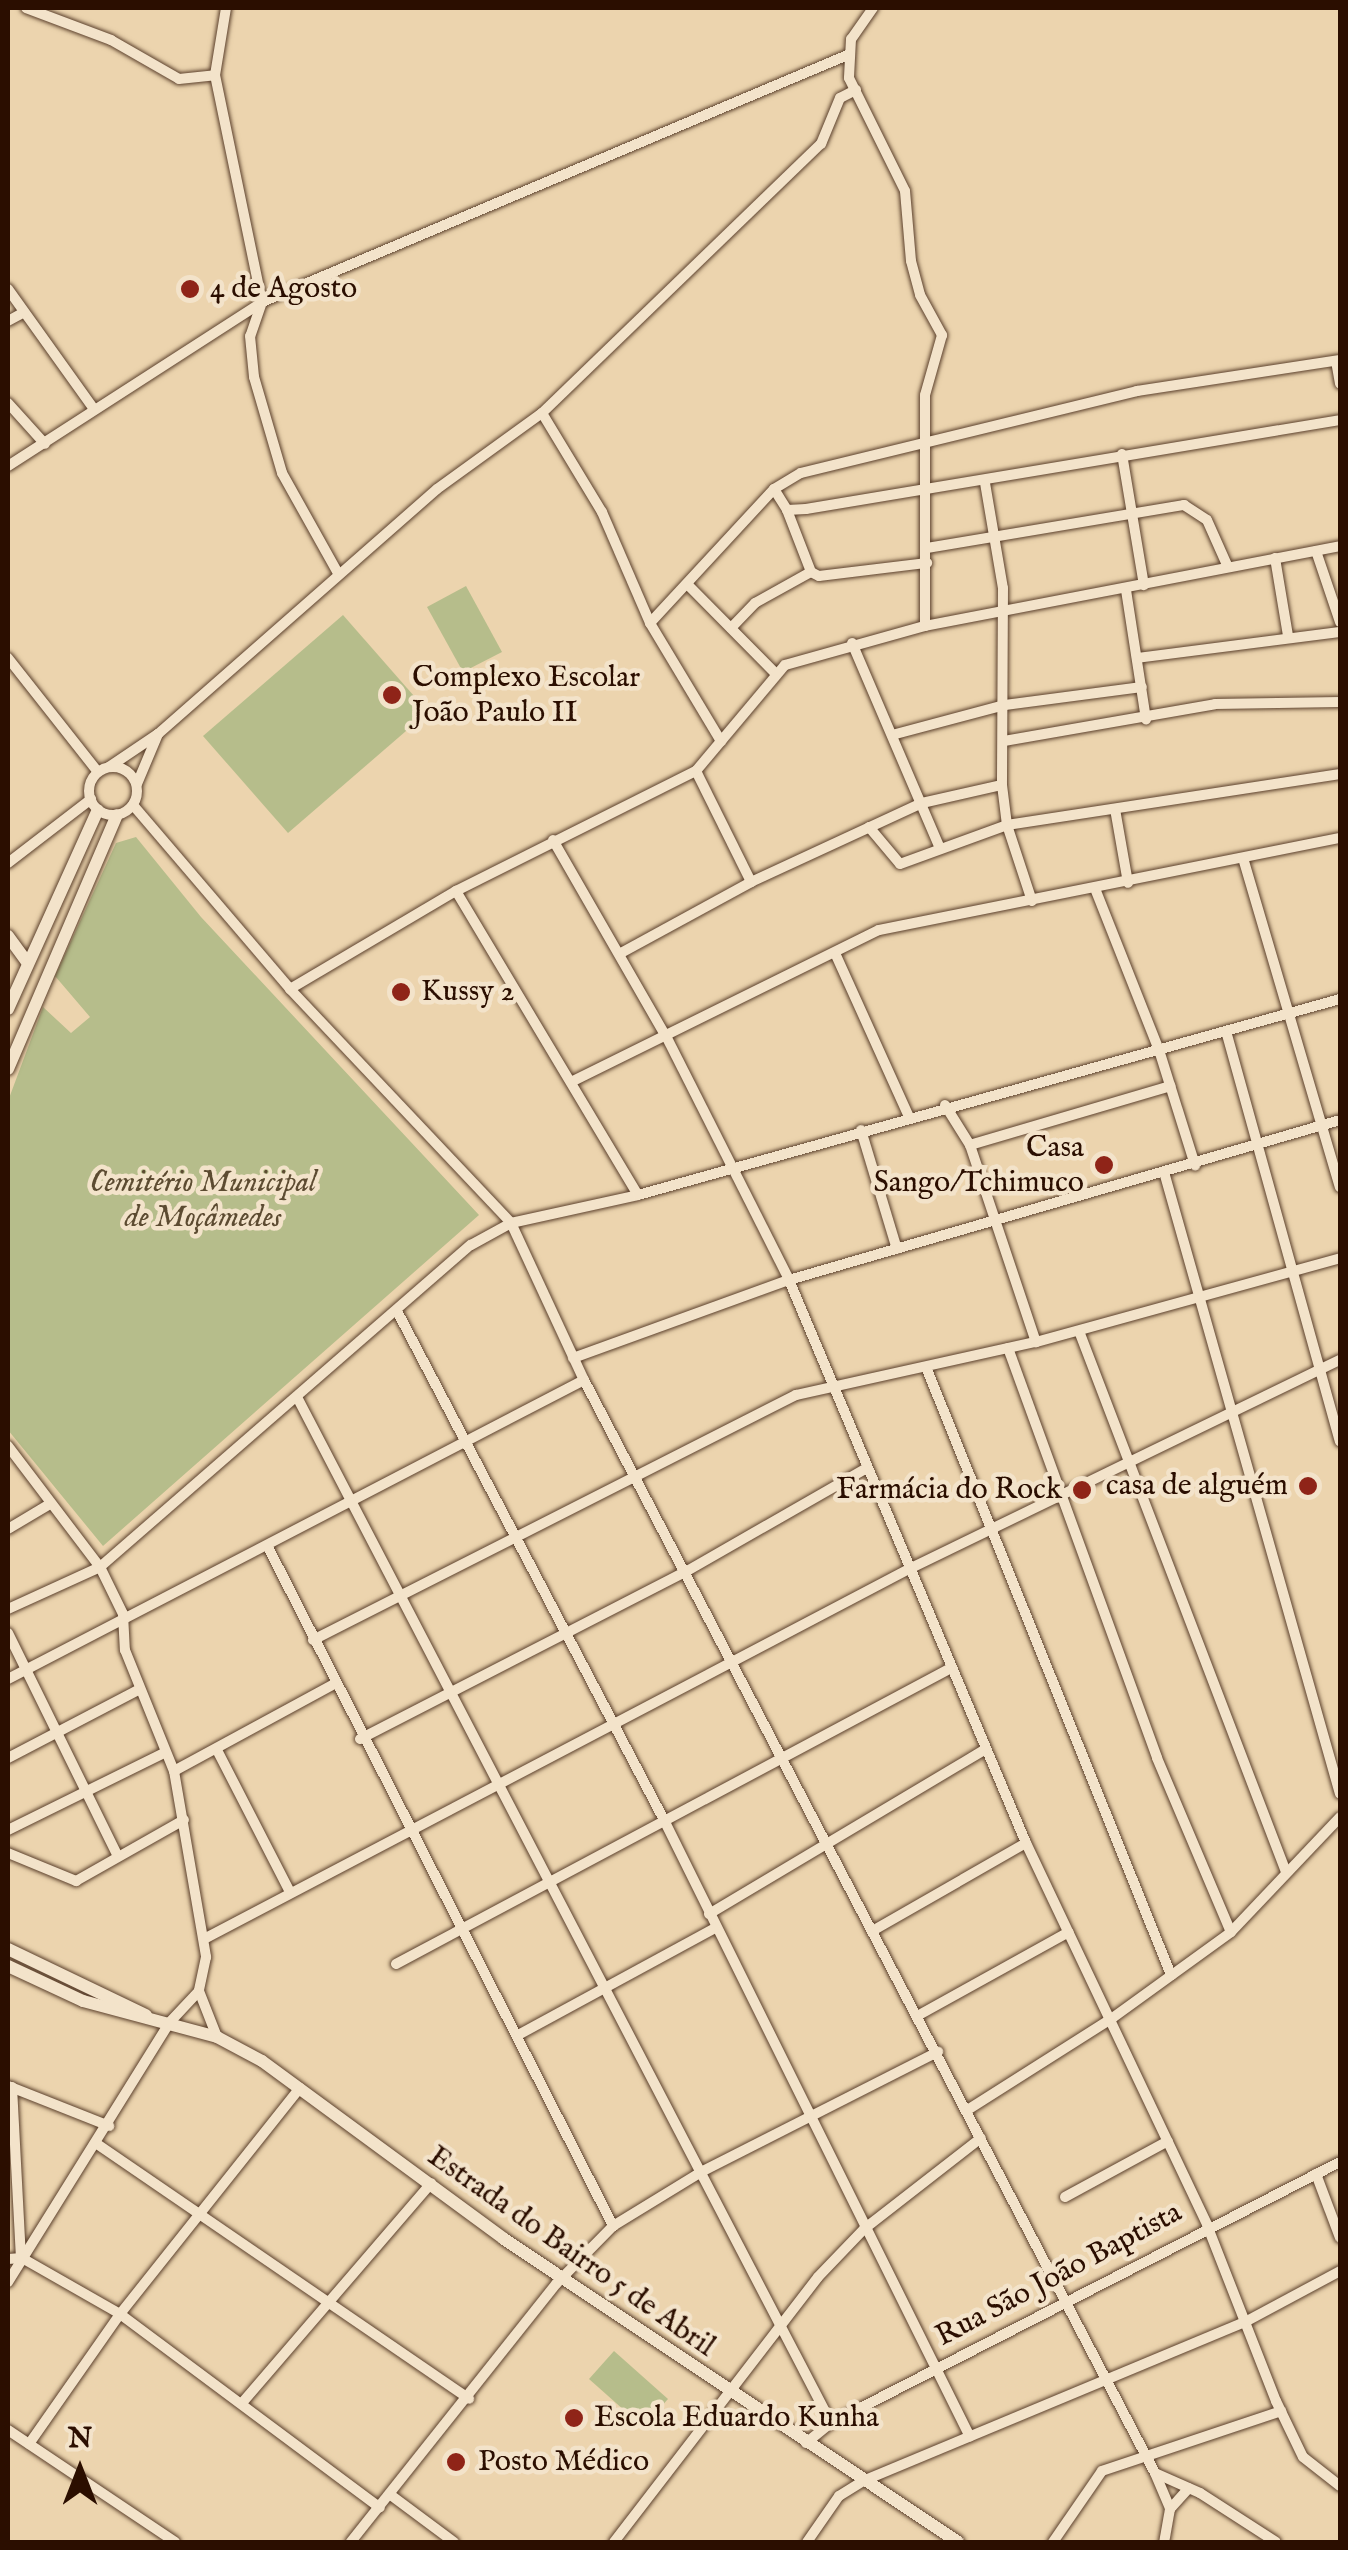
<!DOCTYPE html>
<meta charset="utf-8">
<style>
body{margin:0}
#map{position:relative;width:1348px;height:2550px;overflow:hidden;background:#ecd4ae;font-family:"IM FELL English",serif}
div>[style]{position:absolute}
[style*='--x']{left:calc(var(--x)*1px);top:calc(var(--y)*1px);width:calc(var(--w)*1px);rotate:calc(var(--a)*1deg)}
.green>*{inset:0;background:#b6bd8b}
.roads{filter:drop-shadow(0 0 2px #5b402c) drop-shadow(0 0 2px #5b402c)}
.minor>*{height:10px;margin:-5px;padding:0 5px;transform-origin:5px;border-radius:5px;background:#f3e3ca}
.minor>.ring{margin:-5px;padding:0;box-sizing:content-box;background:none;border:10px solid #f3e3ca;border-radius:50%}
.tertiary>*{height:12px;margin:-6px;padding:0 6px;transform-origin:6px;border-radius:6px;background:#f3e3ca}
.dots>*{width:28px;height:28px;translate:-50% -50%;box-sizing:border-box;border:5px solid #f3e3ca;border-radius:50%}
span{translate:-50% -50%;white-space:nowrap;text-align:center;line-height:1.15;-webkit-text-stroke:9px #f3e3ca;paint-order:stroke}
.poi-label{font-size:30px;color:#2b0e00}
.left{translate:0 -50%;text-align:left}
.right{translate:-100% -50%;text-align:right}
.park-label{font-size:30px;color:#5c4b31;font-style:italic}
.street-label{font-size:30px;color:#2b0e00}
.frame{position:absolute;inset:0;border:10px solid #2b0e00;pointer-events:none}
.north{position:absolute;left:30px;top:2420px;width:100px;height:100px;-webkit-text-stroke:8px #f3e3ca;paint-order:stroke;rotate:0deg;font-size:28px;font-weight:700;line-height:40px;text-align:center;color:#2b0e00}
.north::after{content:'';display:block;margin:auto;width:35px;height:45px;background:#2b0e00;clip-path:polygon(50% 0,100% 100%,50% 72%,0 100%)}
</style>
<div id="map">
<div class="green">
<i style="clip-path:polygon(466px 586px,502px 652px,463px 672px,427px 607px)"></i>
<i style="clip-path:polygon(343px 615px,428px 712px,288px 833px,203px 736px)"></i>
<i style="clip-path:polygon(136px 837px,201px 917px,479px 1215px,103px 1546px,8px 1430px,8px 1101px,43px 1007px,71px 1033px,90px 1017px,55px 976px,116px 843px)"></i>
<i style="clip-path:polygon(614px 2351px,668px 2399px,643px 2427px,589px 2379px)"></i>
</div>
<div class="roads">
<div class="minor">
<i style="--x:26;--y:8;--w:91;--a:20.6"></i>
<i style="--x:111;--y:40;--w:78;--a:29.8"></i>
<i style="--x:179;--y:79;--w:36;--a:-6"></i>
<i style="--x:226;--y:8;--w:68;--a:99.3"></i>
<i style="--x:215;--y:75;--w:232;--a:78.3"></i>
<i style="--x:262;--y:302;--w:36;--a:109"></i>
<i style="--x:250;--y:336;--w:41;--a:84.4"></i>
<i style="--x:254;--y:377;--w:100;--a:73.7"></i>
<i style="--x:282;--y:473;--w:115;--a:60.8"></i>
<i style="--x:873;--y:8;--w:38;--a:125"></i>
<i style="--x:851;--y:39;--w:39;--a:93"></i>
<i style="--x:849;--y:78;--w:126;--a:63.6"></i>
<i style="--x:905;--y:191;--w:70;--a:85.1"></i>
<i style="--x:911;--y:261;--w:35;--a:75"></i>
<i style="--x:920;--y:295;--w:46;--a:61.2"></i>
<i style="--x:942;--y:335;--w:62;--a:105.8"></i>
<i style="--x:925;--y:395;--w:231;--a:90"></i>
<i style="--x:8;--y:289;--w:148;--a:54.4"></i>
<i style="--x:8;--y:321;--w:18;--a:-29"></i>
<i style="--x:1336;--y:361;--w:23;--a:80"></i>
<i style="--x:8;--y:403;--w:55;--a:47.9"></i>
<i style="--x:542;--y:413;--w:116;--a:58.8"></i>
<i style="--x:602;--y:512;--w:121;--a:66.6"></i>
<i style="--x:650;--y:623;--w:138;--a:59"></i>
<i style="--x:1122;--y:454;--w:133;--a:80.5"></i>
<i style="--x:8;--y:466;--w:302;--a:-32.8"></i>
<i style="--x:262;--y:302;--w:638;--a:-22.87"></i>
<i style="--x:985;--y:483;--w:107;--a:80.3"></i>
<i style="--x:1003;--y:588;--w:197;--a:90.3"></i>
<i style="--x:1002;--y:785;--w:40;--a:82.9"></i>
<i style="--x:1007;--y:825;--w:80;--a:71.8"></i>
<i style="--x:774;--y:489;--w:25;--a:58"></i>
<i style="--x:787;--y:510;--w:19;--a:-3"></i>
<i style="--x:806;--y:509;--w:541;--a:-9.46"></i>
<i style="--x:787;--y:510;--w:66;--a:68.8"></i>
<i style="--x:811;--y:572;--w:9;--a:27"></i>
<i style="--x:819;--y:576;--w:109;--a:-6.9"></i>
<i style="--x:927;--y:548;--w:261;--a:-9.5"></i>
<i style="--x:1184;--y:505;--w:27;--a:33"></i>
<i style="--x:1207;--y:520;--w:49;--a:66"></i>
<i style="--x:1316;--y:551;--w:75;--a:71.3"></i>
<i style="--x:1275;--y:558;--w:79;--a:80.5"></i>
<i style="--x:688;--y:585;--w:124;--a:45.3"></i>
<i style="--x:1126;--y:590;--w:131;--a:81.2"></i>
<i style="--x:650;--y:623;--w:183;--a:-47.2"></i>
<i style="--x:774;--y:489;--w:31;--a:-31"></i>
<i style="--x:801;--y:473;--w:346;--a:-13.7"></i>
<i style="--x:1137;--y:391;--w:205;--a:-8.7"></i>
<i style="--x:731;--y:628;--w:35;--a:-46"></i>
<i style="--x:755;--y:603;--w:64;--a:-29"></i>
<i style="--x:852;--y:643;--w:223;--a:66.8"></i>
<i style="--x:8;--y:658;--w:145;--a:51.7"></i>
<i style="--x:1137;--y:658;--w:205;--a:-7.3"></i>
<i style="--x:158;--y:734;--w:371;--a:-41.3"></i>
<i style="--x:437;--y:489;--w:130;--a:-35.9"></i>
<i style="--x:542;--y:413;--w:388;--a:-44"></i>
<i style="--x:821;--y:144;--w:50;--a:-67.6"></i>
<i style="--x:840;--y:98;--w:18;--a:-27"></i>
<i style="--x:892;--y:735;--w:117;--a:-14.9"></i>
<i style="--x:1005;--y:705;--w:138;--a:-7.5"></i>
<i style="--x:1004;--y:741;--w:214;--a:-9.9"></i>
<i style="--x:1215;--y:704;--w:125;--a:-0.9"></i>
<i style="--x:109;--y:767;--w:59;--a:-34"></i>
<i style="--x:158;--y:734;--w:54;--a:112.8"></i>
<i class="ring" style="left:89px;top:767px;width:38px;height:38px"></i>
<i style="--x:696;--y:771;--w:124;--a:63.6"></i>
<i style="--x:133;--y:805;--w:242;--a:49.5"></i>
<i style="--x:290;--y:989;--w:322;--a:46.6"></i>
<i style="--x:511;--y:1223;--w:173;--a:65.1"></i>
<i style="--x:584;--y:1380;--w:1233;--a:62.42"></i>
<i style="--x:1155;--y:2473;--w:39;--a:67"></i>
<i style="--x:1170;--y:2509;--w:34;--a:100"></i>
<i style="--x:1115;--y:809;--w:75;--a:80"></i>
<i style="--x:869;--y:827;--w:48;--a:50"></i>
<i style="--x:900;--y:864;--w:114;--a:-20"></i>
<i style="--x:1007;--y:825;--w:337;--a:-8.7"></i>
<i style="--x:553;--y:840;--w:228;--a:60.1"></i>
<i style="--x:667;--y:1038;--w:271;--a:63.2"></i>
<i style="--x:789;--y:1280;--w:611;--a:67.17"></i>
<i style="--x:1026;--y:1843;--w:423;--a:64.6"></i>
<i style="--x:1207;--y:2225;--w:189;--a:68.6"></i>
<i style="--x:1276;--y:2401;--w:62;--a:64.3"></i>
<i style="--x:1303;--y:2457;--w:47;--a:38.1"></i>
<i style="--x:1243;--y:858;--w:343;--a:73.6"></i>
<i style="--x:8;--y:863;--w:105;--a:-37.6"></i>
<i style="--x:456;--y:891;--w:354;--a:59.1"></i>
<i style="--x:1096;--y:891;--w:171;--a:68.4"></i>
<i style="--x:1159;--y:1050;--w:121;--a:72.6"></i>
<i style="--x:621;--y:953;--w:148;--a:-28.6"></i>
<i style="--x:751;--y:882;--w:188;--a:-24.8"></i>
<i style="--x:922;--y:803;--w:82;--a:-12.7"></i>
<i style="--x:835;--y:953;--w:180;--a:65.7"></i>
<i style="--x:290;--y:989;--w:193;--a:-30.6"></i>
<i style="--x:456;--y:891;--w:268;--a:-26.6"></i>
<i style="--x:696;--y:771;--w:138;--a:-50"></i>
<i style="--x:785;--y:665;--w:145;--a:-15.6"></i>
<i style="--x:925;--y:626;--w:423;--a:-10.9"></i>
<i style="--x:1226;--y:1031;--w:426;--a:74.5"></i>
<i style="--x:573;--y:1081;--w:341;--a:-26.3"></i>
<i style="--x:879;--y:930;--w:470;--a:-11.3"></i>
<i style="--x:945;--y:1105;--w:47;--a:58"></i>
<i style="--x:970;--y:1145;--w:208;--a:71.5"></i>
<i style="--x:861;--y:1130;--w:124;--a:73.2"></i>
<i style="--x:970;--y:1145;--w:209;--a:-16.4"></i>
<i style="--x:1164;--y:1172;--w:646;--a:74.2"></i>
<i style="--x:397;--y:1311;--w:577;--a:62.32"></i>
<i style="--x:665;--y:1822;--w:686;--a:63.62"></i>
<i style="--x:1079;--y:1331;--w:579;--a:69.06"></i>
<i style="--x:1008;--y:1348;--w:436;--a:70"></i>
<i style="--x:1157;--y:1758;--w:189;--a:67"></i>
<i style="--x:573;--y:1358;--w:230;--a:-19.9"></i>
<i style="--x:789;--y:1280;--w:574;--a:-16.19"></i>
<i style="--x:926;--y:1367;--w:656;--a:68.05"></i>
<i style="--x:297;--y:1397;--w:1157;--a:62.5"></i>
<i style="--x:8;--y:1446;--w:152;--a:52.8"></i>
<i style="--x:100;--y:1567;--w:491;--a:-41"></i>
<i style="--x:471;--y:1245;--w:46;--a:-28.8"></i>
<i style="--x:511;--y:1223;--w:130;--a:-12.4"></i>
<i style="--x:638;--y:1195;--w:729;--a:-15.6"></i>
<i style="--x:8;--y:1529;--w:49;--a:-30.8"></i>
<i style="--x:268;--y:1547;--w:762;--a:63.06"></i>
<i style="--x:613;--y:2226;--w:81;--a:134.5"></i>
<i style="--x:556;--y:2284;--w:330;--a:128.5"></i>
<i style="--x:8;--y:1609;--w:101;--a:-24.5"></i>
<i style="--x:100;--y:1567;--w:52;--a:63.9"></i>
<i style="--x:123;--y:1614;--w:36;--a:87"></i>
<i style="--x:125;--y:1650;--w:131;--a:68"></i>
<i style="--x:174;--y:1771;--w:189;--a:80.2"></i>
<i style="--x:206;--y:1957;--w:35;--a:102"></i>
<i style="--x:8;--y:1633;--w:247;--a:63.8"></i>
<i style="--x:313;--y:1640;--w:542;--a:-26.9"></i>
<i style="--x:796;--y:1395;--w:246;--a:-12.5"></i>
<i style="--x:1036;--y:1342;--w:315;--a:-15.4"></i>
<i style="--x:8;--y:1679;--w:649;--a:-27.43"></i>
<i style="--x:360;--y:1739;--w:368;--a:-27.2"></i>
<i style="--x:687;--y:1571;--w:207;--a:-29.8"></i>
<i style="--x:217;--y:1750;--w:160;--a:62.8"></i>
<i style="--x:8;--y:1758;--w:149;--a:-27.6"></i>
<i style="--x:174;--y:1771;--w:182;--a:-28.5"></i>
<i style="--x:8;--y:1830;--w:174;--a:-26.3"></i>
<i style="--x:8;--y:1853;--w:74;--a:22.4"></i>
<i style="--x:76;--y:1881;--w:124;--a:-29.5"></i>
<i style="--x:709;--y:1914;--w:322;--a:-30.8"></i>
<i style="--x:874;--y:1930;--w:175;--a:-29.8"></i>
<i style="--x:204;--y:1939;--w:798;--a:-27.69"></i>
<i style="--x:911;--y:1568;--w:477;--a:-25.9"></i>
<i style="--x:396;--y:1964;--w:629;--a:-28.07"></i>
<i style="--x:919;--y:2015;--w:171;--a:-29"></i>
<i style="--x:520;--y:2034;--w:222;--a:-28.5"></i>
<i style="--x:8;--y:2086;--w:109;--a:21.6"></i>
<i style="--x:12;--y:2087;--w:169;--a:87"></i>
<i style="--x:969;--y:2109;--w:168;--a:-32.4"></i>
<i style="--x:1111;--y:2019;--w:148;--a:-35.9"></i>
<i style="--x:1231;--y:1932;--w:158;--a:-46.5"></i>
<i style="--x:97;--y:2144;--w:451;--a:34.4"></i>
<i style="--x:1316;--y:2174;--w:68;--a:69.4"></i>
<i style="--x:1065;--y:2197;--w:117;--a:-28.5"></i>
<i style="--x:613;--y:2226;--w:103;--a:-31.5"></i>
<i style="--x:701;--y:2172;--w:266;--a:-26.9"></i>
<i style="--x:8;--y:2259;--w:14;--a:-4"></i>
<i style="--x:22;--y:2258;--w:113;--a:29.7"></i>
<i style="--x:120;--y:2314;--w:324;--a:36.7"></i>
<i style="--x:8;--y:2282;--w:305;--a:-58.1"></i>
<i style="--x:169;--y:2023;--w:44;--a:-46.8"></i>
<i style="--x:199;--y:1991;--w:49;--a:68.6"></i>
<i style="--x:242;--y:2403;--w:290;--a:-49.3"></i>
<i style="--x:8;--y:2430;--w:201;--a:33.8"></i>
<i style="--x:806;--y:2443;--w:32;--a:-39"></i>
<i style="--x:831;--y:2423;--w:572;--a:-27.15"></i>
<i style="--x:29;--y:2444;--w:159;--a:-55"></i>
<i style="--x:120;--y:2314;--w:289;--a:-51.5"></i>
<i style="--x:1155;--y:2473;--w:49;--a:24"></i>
<i style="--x:1200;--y:2493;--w:90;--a:32.8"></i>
<i style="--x:392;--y:2496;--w:77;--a:36.6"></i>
<i style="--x:1170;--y:2509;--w:28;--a:-48"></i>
<i style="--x:614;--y:2542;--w:334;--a:-52.4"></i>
<i style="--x:818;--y:2277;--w:66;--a:-46.2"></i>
<i style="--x:864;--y:2229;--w:148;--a:-37.9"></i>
<i style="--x:807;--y:2542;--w:56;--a:-55.2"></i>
<i style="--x:839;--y:2496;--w:28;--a:-32"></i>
<i style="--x:863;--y:2481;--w:414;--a:-22.6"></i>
<i style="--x:1245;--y:2322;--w:108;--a:-28.2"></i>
<i style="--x:1053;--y:2542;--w:86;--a:-55.4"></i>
<i style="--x:1102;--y:2471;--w:189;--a:-18.5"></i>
</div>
<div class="tertiary">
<i style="--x:8;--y:936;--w:31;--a:54"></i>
<i style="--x:8;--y:1009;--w:218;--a:-65.7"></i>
<i style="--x:8;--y:1069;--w:276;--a:-66.8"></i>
<i style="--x:8;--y:1949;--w:153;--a:25.6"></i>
<i style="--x:8;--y:1966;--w:83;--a:25"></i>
<i style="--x:83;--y:2001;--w:139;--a:15"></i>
<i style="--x:217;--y:2037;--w:51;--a:28.1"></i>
<i style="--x:262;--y:2061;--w:300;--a:36.3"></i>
<i style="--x:504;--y:2239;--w:546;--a:33.72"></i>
</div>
</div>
<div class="dots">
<i style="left:190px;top:289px;background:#8f2418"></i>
<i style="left:392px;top:695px;background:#8f2418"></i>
<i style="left:401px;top:992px;background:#8f2418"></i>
<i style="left:1104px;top:1165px;background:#8f2418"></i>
<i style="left:1308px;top:1486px;background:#8f2418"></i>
<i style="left:1082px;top:1490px;background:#8f2418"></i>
<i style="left:574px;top:2418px;background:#8f2418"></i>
<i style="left:456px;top:2462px;background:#8f2418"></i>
</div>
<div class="poi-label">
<span class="left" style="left:210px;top:289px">4 de Agosto</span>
<span class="left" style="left:412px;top:695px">Complexo Escolar<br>João Paulo II</span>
<span class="left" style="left:421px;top:992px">Kussy 2</span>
<span class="right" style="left:1084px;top:1165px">Casa<br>Sango/Tchimuco</span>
<span class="right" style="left:1288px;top:1486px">casa de alguém</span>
<span class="right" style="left:1062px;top:1490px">Farmácia do Rock</span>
<span class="left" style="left:594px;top:2418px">Escola Eduardo Kunha</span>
<span class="left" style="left:478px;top:2462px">Posto Médico</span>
</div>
<div class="park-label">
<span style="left:203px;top:1200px">Cemitério Municipal<br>de Moçâmedes</span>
</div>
<div class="street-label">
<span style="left:571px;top:2252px;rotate:35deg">Estrada do Bairro 5 de Abril</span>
<span style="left:1059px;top:2275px;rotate:-28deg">Rua São João Baptista</span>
</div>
<div class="frame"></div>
<div class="north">N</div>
</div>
